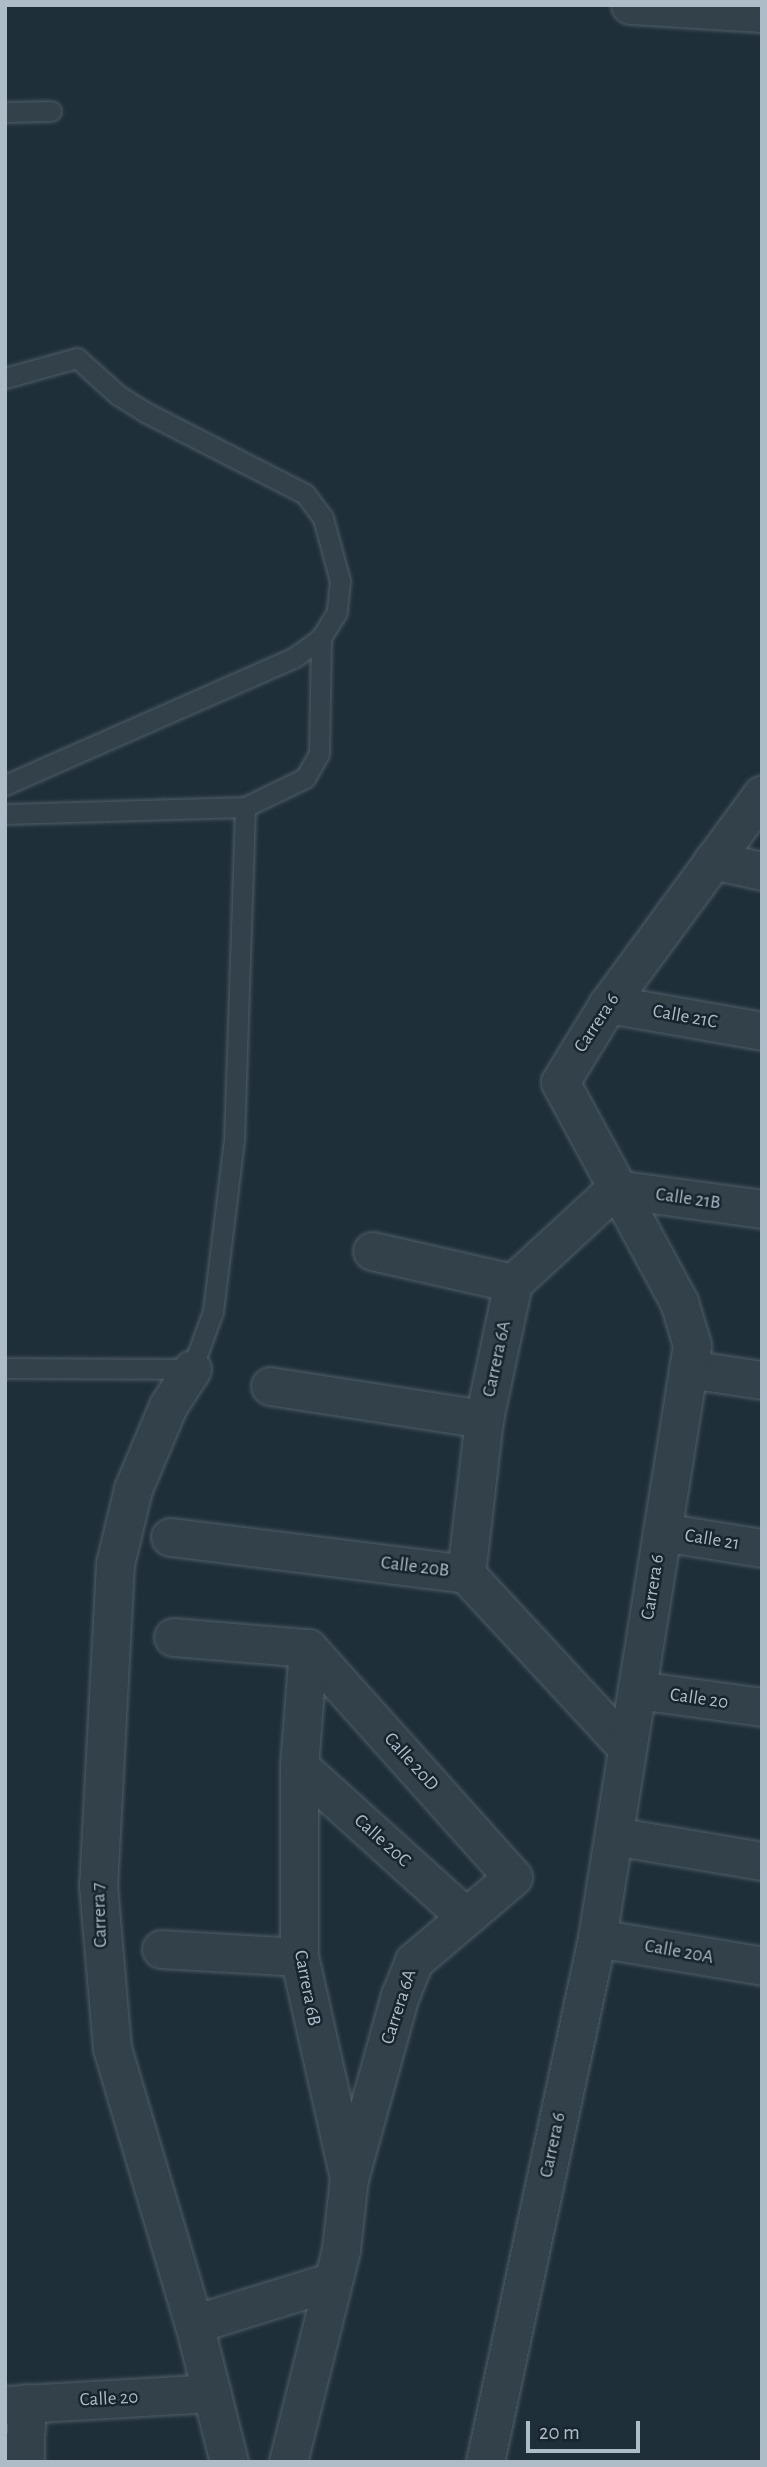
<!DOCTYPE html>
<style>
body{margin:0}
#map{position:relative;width:767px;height:2467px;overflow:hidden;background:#1f2f39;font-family:"Alegreya Sans",sans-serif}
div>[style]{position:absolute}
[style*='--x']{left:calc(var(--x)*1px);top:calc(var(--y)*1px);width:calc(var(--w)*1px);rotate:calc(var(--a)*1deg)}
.roads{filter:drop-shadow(0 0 2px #505e68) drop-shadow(0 0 2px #505e68)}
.service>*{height:19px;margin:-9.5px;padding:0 9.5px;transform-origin:9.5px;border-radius:9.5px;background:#32414a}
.minor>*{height:37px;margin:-18.5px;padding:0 18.5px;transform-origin:18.5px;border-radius:18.5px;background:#32414a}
span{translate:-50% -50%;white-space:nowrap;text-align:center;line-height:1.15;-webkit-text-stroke:5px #18252e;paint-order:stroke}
.street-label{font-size:19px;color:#adbcc7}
.frame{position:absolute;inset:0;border:7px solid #adbcc7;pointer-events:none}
.scale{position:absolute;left:526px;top:2421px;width:114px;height:32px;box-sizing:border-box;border:4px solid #adbcc7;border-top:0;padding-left:9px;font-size:21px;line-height:24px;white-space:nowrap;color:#adbcc7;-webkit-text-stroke:5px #18252e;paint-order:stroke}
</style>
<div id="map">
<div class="roads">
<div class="service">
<i style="--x:5;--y:112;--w:46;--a:-1.2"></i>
<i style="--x:5;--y:378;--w:75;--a:-15.5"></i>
<i style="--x:77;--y:358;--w:55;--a:42.1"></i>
<i style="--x:118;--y:395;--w:32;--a:32"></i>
<i style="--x:145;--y:412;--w:180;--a:27.1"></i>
<i style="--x:305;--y:494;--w:30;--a:53"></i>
<i style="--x:323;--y:518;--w:65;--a:74.9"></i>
<i style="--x:340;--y:581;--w:31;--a:96"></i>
<i style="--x:337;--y:612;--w:31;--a:122"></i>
<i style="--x:321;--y:638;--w:34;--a:144"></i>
<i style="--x:293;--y:658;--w:315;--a:156.2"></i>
<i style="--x:5;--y:814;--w:240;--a:-1.7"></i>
<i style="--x:245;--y:807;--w:67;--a:-25.8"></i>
<i style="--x:305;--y:778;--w:28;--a:-60"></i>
<i style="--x:319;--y:754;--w:116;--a:-89"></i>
<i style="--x:5;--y:1368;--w:187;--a:0.3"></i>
<i style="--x:192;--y:1369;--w:62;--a:-70.1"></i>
<i style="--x:213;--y:1311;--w:171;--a:-83"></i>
<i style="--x:234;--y:1141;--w:334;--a:-88.1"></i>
</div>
<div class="minor">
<i style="--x:630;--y:5;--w:132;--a:3.5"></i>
<i style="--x:713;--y:860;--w:50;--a:12.7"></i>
<i style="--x:608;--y:1004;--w:156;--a:9.9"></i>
<i style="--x:372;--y:1251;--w:145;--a:12.8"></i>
<i style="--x:192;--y:1369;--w:44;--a:123"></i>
<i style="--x:168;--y:1406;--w:90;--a:112.9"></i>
<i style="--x:133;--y:1489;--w:77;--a:103.5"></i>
<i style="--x:115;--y:1564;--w:321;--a:93"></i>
<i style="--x:98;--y:1885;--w:164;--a:85.1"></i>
<i style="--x:112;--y:2048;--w:288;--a:73.5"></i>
<i style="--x:194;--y:2324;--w:142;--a:75.8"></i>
<i style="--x:688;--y:1369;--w:75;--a:8.5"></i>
<i style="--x:270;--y:1386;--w:217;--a:8.8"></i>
<i style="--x:662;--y:1532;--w:101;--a:9.1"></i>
<i style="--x:170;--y:1537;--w:298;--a:7.1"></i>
<i style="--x:466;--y:1574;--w:237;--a:47.2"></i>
<i style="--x:466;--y:1574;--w:156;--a:-83.4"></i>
<i style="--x:484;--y:1419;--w:139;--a:-78"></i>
<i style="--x:513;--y:1283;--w:139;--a:-42.7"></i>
<i style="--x:615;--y:1189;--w:148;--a:7.7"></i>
<i style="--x:173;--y:1637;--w:135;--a:4.7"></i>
<i style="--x:308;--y:1648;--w:307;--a:48.2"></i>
<i style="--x:513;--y:1877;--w:130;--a:139.7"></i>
<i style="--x:414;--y:1961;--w:37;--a:112"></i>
<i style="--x:400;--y:1995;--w:187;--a:105.5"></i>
<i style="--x:637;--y:1690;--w:126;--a:7.7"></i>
<i style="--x:299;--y:1766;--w:224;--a:42.1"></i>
<i style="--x:614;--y:1836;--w:150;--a:9.6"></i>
<i style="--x:597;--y:1938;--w:167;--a:9.6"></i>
<i style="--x:161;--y:1949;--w:138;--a:3.3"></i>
<i style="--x:194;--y:2324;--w:145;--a:-17.2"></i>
<i style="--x:5;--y:2405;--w:207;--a:-3.3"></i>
<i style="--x:25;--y:2462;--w:59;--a:-89"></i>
<i style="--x:288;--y:2462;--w:219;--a:-76"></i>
<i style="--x:341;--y:2249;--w:71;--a:-83.6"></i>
<i style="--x:349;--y:2178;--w:227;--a:-102.7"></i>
<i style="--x:299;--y:1957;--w:191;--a:-90"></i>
<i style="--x:299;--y:1766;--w:118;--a:-85.6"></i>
<i style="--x:485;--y:2462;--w:536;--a:-77.94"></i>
<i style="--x:597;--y:1938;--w:601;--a:-80.9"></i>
<i style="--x:692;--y:1345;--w:45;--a:-106.8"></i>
<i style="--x:679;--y:1302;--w:250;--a:-118.4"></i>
<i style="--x:560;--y:1082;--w:92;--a:-58.4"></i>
<i style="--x:608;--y:1004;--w:260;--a:-53.7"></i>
</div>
</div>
<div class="street-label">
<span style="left:685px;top:1017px;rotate:10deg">Calle 21C</span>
<span style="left:597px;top:1023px;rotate:-57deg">Carrera 6</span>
<span style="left:688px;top:1199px;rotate:8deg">Calle 21B</span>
<span style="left:497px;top:1359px;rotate:-78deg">Carrera 6A</span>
<span style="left:712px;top:1540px;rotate:9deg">Calle 21</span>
<span style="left:415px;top:1567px;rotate:7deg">Calle 20B</span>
<span style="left:653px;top:1587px;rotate:-81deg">Carrera 6</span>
<span style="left:699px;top:1699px;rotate:8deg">Calle 20</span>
<span style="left:411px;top:1762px;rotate:48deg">Calle 20D</span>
<span style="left:382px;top:1841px;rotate:42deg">Calle 20C</span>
<span style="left:100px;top:1915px;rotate:-92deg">Carrera 7</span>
<span style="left:679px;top:1952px;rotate:10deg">Calle 20A</span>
<span style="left:307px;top:1988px;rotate:79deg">Carrera 6B</span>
<span style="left:399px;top:2007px;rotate:-72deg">Carrera 6A</span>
<span style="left:553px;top:2145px;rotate:-78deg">Carrera 6</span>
<span style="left:109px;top:2399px;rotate:-3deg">Calle 20</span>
</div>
<div class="frame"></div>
<div class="scale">20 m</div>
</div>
